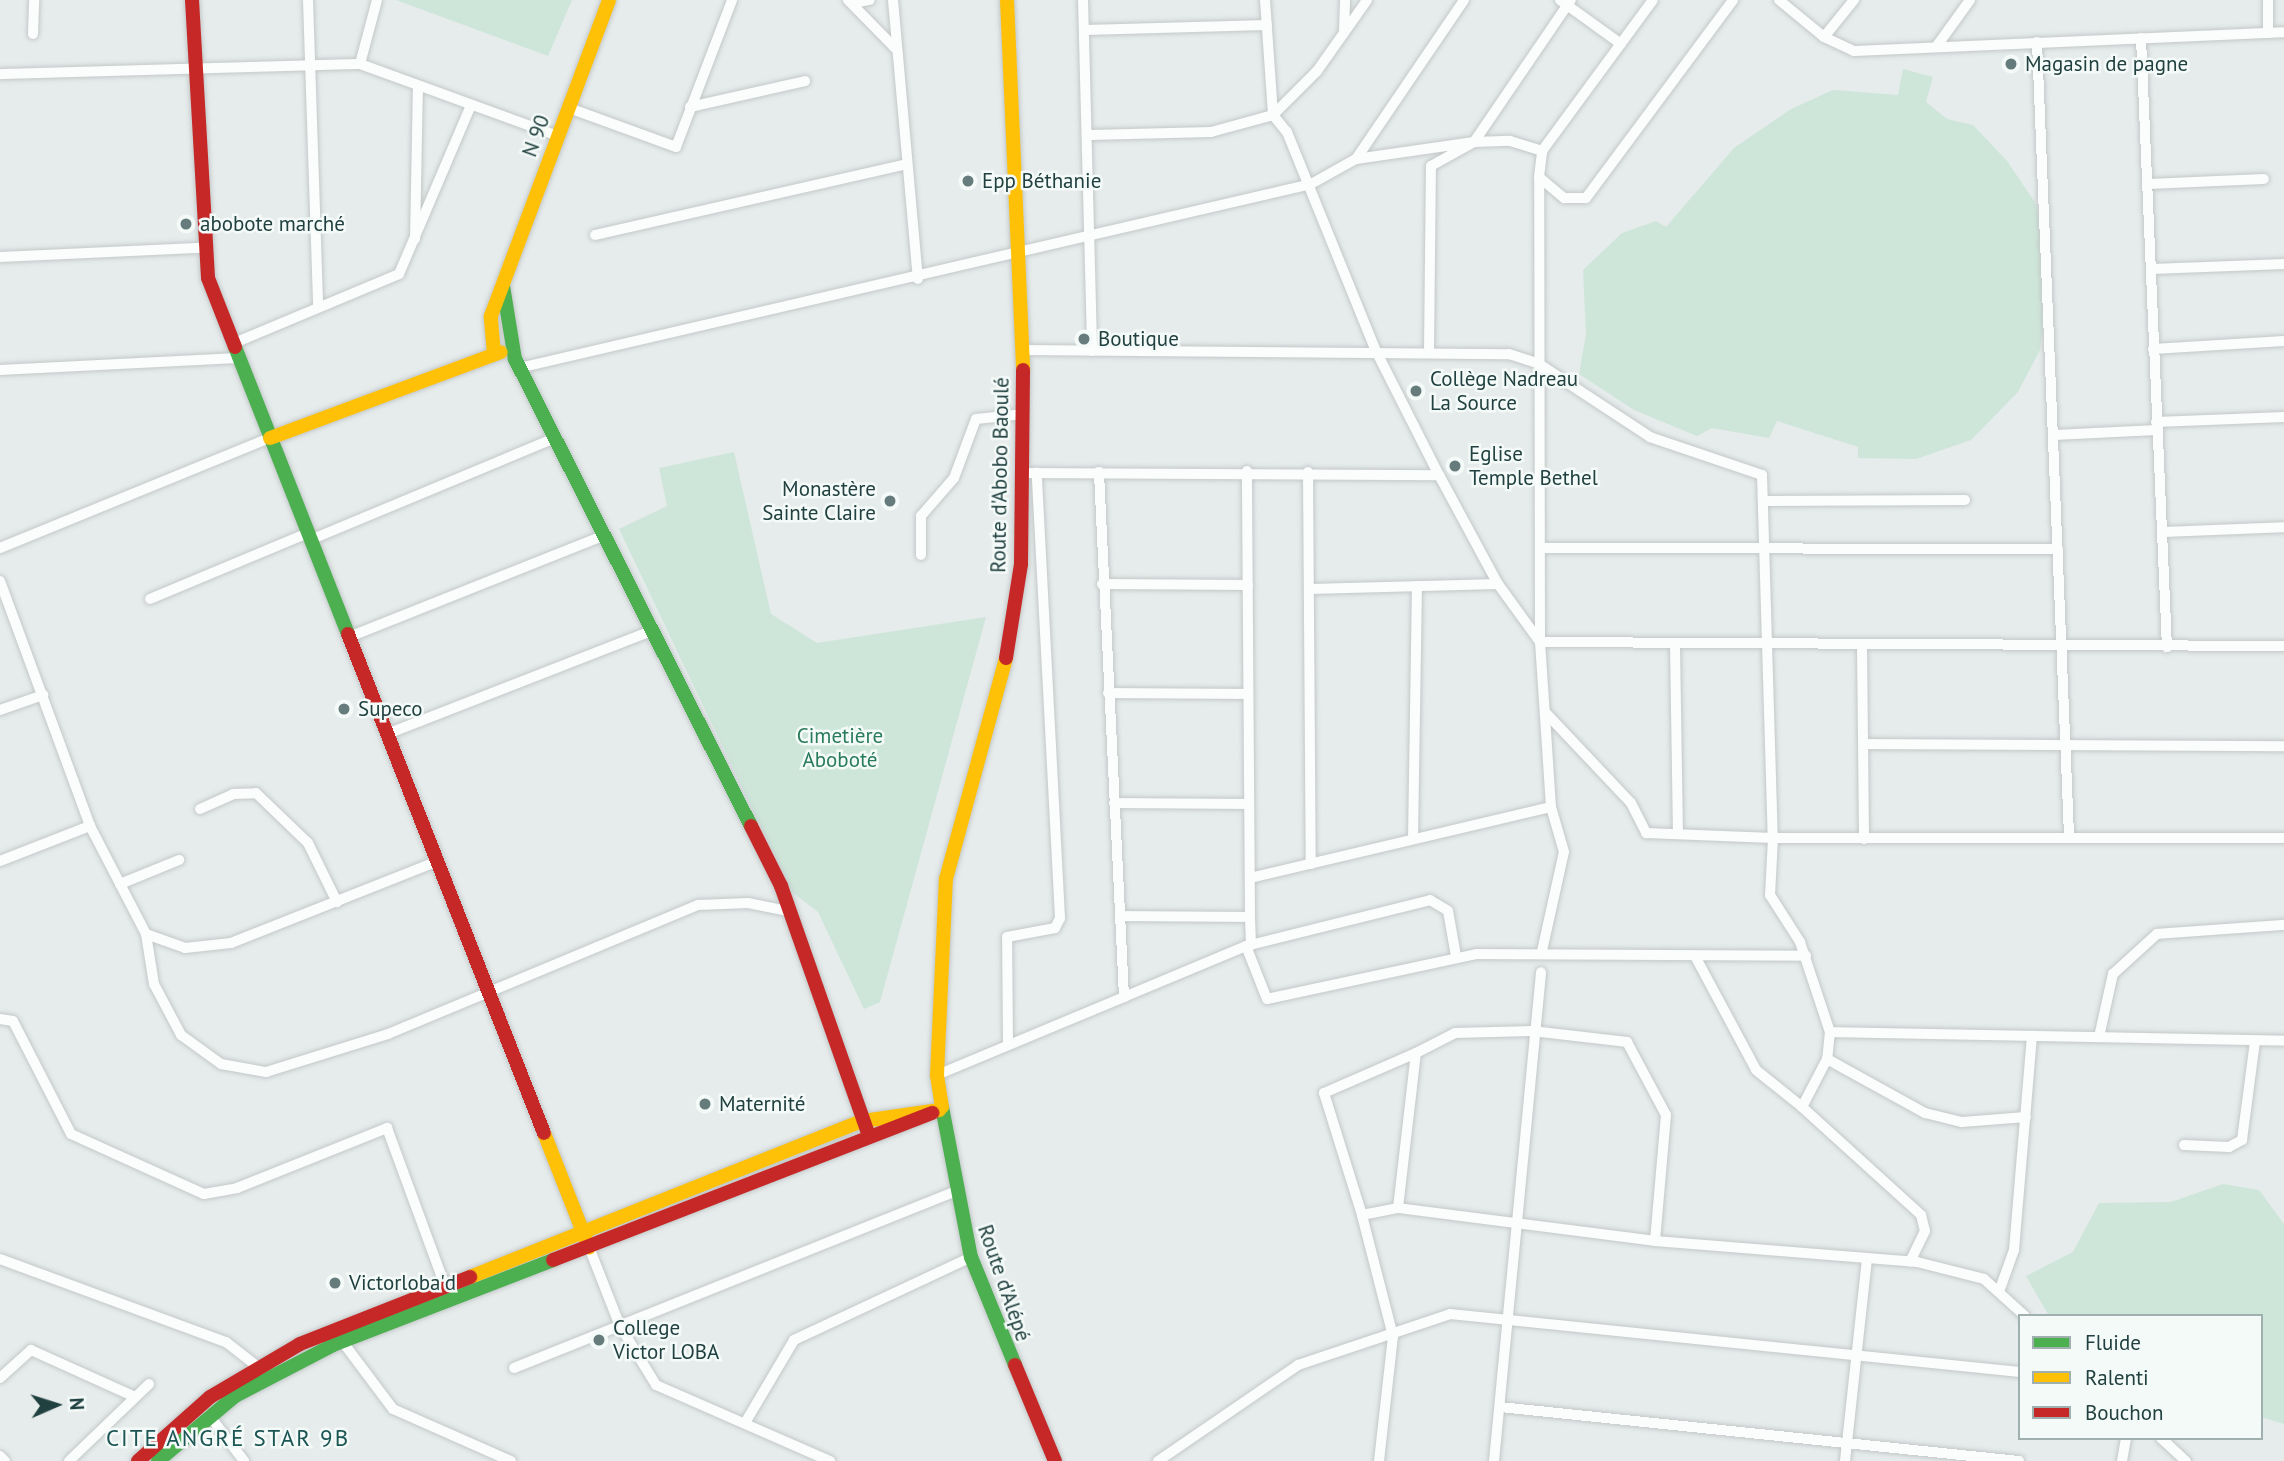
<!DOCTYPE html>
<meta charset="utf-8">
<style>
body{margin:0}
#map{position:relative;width:2284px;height:1461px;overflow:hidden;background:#e6ebeb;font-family:"PT Sans",sans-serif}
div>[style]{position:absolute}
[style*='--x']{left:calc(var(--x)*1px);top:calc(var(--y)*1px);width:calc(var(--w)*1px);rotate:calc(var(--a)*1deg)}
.green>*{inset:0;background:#cee6da}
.roads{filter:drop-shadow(0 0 2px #c3c8c8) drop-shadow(0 0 2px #c3c8c8)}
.street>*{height:10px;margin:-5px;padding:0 5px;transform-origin:5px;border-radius:5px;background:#fbfcfc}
.fast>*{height:14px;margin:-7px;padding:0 7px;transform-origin:7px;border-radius:7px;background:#4caf50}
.slow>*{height:14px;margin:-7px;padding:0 7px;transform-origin:7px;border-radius:7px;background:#ffc107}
.jam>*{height:14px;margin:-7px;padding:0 7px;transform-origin:7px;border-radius:7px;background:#c62828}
.dots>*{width:19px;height:19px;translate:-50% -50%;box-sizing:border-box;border:4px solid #f4faf8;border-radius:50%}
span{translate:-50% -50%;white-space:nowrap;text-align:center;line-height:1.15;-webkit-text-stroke:5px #f4faf8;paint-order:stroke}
.poi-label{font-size:21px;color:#214140}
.left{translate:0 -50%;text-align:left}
.right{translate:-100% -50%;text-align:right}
.street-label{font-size:21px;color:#214140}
.park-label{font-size:21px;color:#287b5b}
.neighbourhood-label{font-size:23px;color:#1b5554;letter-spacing:2px}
.legend{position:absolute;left:2018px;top:1314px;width:245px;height:126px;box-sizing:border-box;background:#f4faf8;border:2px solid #a0b0ae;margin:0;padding:9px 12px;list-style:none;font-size:21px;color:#214140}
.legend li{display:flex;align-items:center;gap:14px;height:35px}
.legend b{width:35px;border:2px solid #a0b0ae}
.north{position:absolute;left:21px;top:1370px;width:70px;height:70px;-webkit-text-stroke:5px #f4faf8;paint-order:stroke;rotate:87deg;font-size:19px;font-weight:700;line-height:28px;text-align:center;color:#214140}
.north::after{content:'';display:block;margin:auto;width:24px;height:32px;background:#214140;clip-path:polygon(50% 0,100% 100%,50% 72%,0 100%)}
</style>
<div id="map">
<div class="green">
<i style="clip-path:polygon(396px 0,572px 0,548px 56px)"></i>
<i style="clip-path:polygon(1903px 69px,1933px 77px,1926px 102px,1947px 119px,1973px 125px,2007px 161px,2036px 204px,2052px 271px,2040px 350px,2018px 392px,1971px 440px,1916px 459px,1858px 458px,1858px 447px,1777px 421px,1769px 438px,1712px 428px,1697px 436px,1634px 410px,1579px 374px,1586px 334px,1583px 270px,1622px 233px,1656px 221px,1666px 227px,1734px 148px,1791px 109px,1833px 90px,1898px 95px)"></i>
<i style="clip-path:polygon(734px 452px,771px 614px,817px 643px,986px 617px,880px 1002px,864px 1009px,818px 912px,792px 892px,619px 529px,667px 506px,659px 468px)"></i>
<i style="clip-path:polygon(2223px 1184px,2259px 1190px,2284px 1224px,2284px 1424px,2261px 1417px,2261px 1316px,2049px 1316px,2026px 1276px,2073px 1252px,2099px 1203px,2171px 1202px)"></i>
</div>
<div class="roads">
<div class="street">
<i style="--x:308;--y:0;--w:306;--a:88.1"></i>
<i style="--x:848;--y:0;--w:69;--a:45.6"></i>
<i style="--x:893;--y:0;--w:280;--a:84.9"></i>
<i style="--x:1083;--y:0;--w:351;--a:88.5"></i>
<i style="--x:1265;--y:0;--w:115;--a:86"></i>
<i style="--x:1273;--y:115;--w:22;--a:51"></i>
<i style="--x:1287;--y:132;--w:236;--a:67.9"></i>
<i style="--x:1376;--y:351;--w:139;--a:63.1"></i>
<i style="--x:1439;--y:475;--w:124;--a:61.6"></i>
<i style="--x:1498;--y:584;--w:72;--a:54.1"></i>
<i style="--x:1540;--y:642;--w:744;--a:0.31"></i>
<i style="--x:1560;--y:0;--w:75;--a:35.8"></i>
<i style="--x:1779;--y:0;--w:58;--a:39.4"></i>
<i style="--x:1824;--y:37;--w:33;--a:25"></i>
<i style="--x:1854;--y:51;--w:430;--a:-2.5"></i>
<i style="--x:2268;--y:0;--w:33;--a:90"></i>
<i style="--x:854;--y:3;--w:16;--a:-11"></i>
<i style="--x:1085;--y:30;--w:182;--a:-1.6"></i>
<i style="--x:1344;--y:31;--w:31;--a:-88"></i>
<i style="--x:33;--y:34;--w:34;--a:-88"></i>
<i style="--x:1824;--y:37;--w:48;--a:-51"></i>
<i style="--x:2141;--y:38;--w:610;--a:87.56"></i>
<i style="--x:2037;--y:42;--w:796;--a:87.69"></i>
<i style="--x:1936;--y:47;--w:58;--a:-54.1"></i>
<i style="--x:360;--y:64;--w:66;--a:-75.1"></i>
<i style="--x:0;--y:74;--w:360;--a:-1.6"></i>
<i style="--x:360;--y:64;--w:211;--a:20"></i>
<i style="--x:690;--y:107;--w:118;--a:-12.7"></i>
<i style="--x:569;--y:108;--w:114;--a:20"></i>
<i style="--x:676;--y:147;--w:157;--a:-69.1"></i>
<i style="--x:1090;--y:135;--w:121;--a:-1.4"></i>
<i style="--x:1211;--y:132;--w:64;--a:-15.3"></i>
<i style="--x:1273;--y:115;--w:62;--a:-45"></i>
<i style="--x:1317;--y:71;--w:87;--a:-54.8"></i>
<i style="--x:1356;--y:159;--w:119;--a:-8.2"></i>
<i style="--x:1474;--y:142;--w:36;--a:-2"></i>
<i style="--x:1510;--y:141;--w:34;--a:17"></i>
<i style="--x:1539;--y:177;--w:33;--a:40"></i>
<i style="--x:1564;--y:198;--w:22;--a:0"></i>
<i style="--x:1586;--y:198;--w:247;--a:-53.4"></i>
<i style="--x:2148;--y:184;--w:116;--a:-2.5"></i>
<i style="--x:595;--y:235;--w:317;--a:-12.8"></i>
<i style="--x:415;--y:239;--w:153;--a:-88.9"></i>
<i style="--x:0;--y:257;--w:202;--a:-2.6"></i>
<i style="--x:2152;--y:269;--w:132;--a:-2.2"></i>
<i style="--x:232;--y:344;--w:181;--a:-22.7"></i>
<i style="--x:399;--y:274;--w:184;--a:-66.9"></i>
<i style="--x:2153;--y:349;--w:131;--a:-3.5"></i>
<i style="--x:1023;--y:350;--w:486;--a:0.5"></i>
<i style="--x:1509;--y:354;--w:32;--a:18"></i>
<i style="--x:1539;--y:364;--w:133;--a:33.3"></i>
<i style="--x:1650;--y:437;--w:118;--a:18.7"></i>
<i style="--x:1762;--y:475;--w:363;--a:88.3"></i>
<i style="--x:1773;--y:838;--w:511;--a:0"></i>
<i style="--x:1429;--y:351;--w:185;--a:-89.4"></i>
<i style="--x:1431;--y:166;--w:49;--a:-29.2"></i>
<i style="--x:1474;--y:142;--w:172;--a:-55.7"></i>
<i style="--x:519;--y:368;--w:813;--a:-13.08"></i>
<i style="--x:1311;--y:184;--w:51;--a:-29.1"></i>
<i style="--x:1356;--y:159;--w:192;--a:-55.8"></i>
<i style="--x:0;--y:370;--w:238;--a:-2.9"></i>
<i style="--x:2156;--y:422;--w:128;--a:-2.2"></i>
<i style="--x:2054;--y:435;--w:103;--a:-2.8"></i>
<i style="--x:1308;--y:472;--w:392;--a:89.6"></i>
<i style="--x:1025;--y:473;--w:414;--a:0.3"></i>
<i style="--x:1767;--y:501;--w:198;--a:-0.3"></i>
<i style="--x:2162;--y:532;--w:122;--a:-2.3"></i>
<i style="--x:310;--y:540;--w:265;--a:-22.6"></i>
<i style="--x:0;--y:548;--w:292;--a:-22.2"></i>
<i style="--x:1540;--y:548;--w:518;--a:0.11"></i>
<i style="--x:921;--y:555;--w:39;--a:-90"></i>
<i style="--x:921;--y:516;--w:50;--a:-49"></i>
<i style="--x:954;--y:478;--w:63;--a:-69.6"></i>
<i style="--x:976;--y:419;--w:48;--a:-5.9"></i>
<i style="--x:0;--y:581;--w:261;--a:69.8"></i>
<i style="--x:90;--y:826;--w:122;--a:62.6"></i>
<i style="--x:146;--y:934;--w:41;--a:19.7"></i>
<i style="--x:185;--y:948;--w:46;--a:-6.2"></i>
<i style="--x:231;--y:943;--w:223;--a:-21.6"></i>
<i style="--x:1102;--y:584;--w:146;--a:0.4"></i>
<i style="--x:1310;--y:589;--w:188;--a:-1.5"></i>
<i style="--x:150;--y:599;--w:171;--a:-22.7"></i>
<i style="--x:349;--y:637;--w:276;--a:-21.7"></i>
<i style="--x:1675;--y:645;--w:189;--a:89.1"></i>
<i style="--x:1862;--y:646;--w:193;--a:89.4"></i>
<i style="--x:1108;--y:693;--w:140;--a:0.4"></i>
<i style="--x:0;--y:710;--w:46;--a:-19.2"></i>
<i style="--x:1545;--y:712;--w:125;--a:46.6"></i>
<i style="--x:1631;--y:803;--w:34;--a:63"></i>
<i style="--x:1646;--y:833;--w:127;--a:2.3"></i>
<i style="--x:1773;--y:838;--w:57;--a:93"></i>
<i style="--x:1770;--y:895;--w:56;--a:57.4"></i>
<i style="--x:1800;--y:942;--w:95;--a:71.6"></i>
<i style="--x:1830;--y:1032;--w:27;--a:96"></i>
<i style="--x:1827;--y:1059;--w:54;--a:117.5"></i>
<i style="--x:1802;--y:1107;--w:161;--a:42.2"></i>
<i style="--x:1921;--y:1215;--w:16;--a:76"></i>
<i style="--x:1925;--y:1231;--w:34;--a:116"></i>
<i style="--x:387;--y:734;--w:287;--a:-21.3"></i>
<i style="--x:1865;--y:744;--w:419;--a:0.3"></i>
<i style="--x:1114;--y:803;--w:135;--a:0.4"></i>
<i style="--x:200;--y:809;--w:36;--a:-24"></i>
<i style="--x:233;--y:794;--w:23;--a:-2"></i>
<i style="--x:256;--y:793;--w:72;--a:43.9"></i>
<i style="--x:308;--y:843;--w:66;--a:63.8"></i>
<i style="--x:1413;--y:839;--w:253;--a:-89.1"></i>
<i style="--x:0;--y:861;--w:97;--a:-21.3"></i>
<i style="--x:1250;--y:878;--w:309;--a:-13.3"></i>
<i style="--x:120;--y:884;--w:64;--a:-22.1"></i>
<i style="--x:1120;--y:916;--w:130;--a:0.4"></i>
<i style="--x:1250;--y:917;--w:446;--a:-90.4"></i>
<i style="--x:1250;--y:917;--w:28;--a:88"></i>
<i style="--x:146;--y:934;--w:51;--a:80.9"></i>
<i style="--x:154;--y:984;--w:58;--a:62.1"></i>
<i style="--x:181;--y:1035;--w:49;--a:35.9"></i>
<i style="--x:221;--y:1064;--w:46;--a:10.1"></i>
<i style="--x:266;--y:1072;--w:128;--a:-17.3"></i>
<i style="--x:388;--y:1034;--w:336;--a:-22.6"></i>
<i style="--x:698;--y:905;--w:50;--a:-2.3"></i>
<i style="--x:748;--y:903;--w:41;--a:11.3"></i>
<i style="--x:1246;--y:946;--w:57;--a:68.4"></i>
<i style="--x:1267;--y:999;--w:215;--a:-12.1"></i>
<i style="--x:1477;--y:954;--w:329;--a:0.3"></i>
<i style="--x:1542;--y:951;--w:101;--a:-77.5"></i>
<i style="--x:1564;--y:852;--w:47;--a:-106.1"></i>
<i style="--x:1551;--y:807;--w:165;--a:-93.8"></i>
<i style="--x:1540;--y:642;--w:465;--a:-90.1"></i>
<i style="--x:1539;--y:177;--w:26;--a:-83"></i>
<i style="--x:1542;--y:151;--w:187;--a:-53.7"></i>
<i style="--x:1695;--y:956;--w:129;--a:61.8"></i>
<i style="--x:1756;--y:1070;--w:59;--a:38.8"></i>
<i style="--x:1124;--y:997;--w:132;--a:-22.7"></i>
<i style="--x:1246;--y:946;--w:190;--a:-14"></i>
<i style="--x:1430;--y:900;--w:21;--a:31"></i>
<i style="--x:1448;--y:911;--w:46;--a:79.9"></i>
<i style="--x:0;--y:1019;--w:13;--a:9"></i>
<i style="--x:13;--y:1021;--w:127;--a:62.8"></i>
<i style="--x:71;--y:1134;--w:146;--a:24.3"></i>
<i style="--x:204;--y:1194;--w:34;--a:-10"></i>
<i style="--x:237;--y:1188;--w:162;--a:-21.8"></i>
<i style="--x:387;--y:1128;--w:171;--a:69.8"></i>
<i style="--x:1830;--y:1032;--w:454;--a:1.1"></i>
<i style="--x:2099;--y:1037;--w:65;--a:-77.5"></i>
<i style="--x:2113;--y:974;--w:59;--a:-42.3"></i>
<i style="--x:2157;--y:934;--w:127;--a:-4.1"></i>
<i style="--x:1008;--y:1043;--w:106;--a:-90.5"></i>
<i style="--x:1007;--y:937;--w:49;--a:-10.6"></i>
<i style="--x:1055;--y:928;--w:11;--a:-63"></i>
<i style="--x:1060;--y:918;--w:446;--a:-93"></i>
<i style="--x:1827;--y:1059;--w:112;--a:28.9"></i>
<i style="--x:1925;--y:1113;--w:38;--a:14"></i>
<i style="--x:1962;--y:1122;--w:64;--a:-4.5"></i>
<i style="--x:937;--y:1075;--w:203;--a:-22.6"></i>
<i style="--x:1124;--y:997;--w:526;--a:-92.73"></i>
<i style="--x:2184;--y:1145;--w:45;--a:2.5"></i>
<i style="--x:2229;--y:1147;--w:15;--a:-28"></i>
<i style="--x:2242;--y:1140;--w:100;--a:-82.5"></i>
<i style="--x:1398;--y:1208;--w:259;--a:7.3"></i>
<i style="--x:1655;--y:1241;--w:263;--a:4.6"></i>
<i style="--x:1917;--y:1262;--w:69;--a:14.2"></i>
<i style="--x:1984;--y:1279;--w:55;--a:42.1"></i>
<i style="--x:1362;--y:1215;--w:128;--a:-107.3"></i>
<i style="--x:1324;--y:1093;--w:100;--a:-23.5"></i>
<i style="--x:589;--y:1247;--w:85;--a:68.6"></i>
<i style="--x:620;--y:1326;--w:69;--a:58.6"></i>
<i style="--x:656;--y:1385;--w:190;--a:23.6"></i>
<i style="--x:0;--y:1259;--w:241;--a:20.2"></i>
<i style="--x:226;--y:1342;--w:39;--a:38"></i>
<i style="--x:2000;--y:1289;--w:41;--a:-70.3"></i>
<i style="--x:2014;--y:1250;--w:215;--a:-85.2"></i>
<i style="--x:342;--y:1341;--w:85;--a:53.1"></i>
<i style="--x:393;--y:1409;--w:129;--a:23.8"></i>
<i style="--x:514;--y:1368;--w:474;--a:-21.8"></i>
<i style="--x:0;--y:1378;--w:42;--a:-42.1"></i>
<i style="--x:31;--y:1350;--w:114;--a:24.3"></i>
<i style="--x:1500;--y:1407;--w:522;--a:5.94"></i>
<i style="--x:209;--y:1415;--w:58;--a:52.7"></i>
<i style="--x:745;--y:1423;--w:96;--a:-59.4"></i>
<i style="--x:794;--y:1340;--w:195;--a:-25.1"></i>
<i style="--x:2161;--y:1438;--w:34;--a:43"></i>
<i style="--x:0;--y:1456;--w:7;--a:45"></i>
<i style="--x:69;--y:1461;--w:111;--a:-43.9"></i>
<i style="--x:1158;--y:1461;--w:170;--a:-34.4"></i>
<i style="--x:1298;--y:1365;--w:160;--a:-18.5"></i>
<i style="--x:1450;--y:1314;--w:573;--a:5.81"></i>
<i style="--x:1379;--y:1461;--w:126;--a:-83.6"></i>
<i style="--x:1393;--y:1336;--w:125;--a:-104.4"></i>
<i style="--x:1362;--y:1215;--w:37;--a:-11"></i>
<i style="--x:1398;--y:1208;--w:156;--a:-83.4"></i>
<i style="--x:1416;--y:1053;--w:44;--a:-27.1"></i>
<i style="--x:1455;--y:1033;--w:77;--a:-1.5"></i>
<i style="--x:1532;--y:1031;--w:96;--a:6.6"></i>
<i style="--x:1627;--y:1042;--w:83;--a:61.9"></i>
<i style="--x:1666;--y:1115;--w:126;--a:95"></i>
<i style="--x:1494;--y:1461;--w:491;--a:-84.5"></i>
<i style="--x:1845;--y:1461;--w:203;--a:-83.8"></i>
<i style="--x:2122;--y:1461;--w:23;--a:-80"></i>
</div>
<div class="fast">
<i style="--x:503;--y:286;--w:74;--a:80.7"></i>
<i style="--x:515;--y:359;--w:523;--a:63.19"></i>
<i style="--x:235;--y:347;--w:308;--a:68.5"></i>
<i style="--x:942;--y:1107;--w:153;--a:79.1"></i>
<i style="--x:971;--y:1257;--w:117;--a:67.8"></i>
<i style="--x:158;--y:1461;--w:101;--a:-40.2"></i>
<i style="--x:235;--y:1396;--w:110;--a:-27.5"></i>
<i style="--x:333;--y:1345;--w:236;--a:-21.1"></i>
</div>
<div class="slow">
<i style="--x:1007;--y:0;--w:370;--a:87.5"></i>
<i style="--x:494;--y:354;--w:38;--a:-95"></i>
<i style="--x:491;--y:316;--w:337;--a:-69.5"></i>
<i style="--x:270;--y:438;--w:246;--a:-20.4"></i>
<i style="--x:942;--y:1107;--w:32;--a:-99"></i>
<i style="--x:937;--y:1075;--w:196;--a:-87.4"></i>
<i style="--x:946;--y:879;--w:229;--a:-74.8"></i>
<i style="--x:544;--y:1133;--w:123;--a:68.5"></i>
<i style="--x:470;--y:1277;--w:423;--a:-21.7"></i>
<i style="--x:863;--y:1121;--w:77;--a:-8.2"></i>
</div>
<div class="jam">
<i style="--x:192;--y:0;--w:278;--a:86.7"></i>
<i style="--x:208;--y:278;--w:74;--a:68.6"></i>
<i style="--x:348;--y:634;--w:536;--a:68.56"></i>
<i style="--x:1006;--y:658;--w:95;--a:-80.9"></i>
<i style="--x:1021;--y:564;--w:194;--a:-89.4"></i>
<i style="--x:751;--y:826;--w:67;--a:63.4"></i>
<i style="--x:781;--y:886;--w:262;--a:70.6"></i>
<i style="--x:553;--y:1260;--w:407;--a:-21.2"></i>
<i style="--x:1015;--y:1365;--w:104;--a:67.4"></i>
<i style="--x:138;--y:1461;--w:96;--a:-41.6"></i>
<i style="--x:210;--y:1397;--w:104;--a:-30.5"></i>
<i style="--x:300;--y:1344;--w:183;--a:-21.5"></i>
</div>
</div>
<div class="dots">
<i style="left:2011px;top:64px;background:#667c7c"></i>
<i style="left:968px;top:181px;background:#667c7c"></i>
<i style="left:186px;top:224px;background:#667c7c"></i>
<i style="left:1084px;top:339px;background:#667c7c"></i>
<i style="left:1416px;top:391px;background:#667c7c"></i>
<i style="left:1455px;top:466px;background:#667c7c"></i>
<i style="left:890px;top:501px;background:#667c7c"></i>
<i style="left:344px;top:709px;background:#667c7c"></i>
<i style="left:705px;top:1104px;background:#667c7c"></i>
<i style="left:335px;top:1283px;background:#667c7c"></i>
<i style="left:599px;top:1340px;background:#667c7c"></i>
</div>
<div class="poi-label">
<span class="left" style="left:2025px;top:64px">Magasin de pagne</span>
<span class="left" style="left:982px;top:181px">Epp Béthanie</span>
<span class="left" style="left:200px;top:224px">abobote marché</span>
<span class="left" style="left:1098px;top:339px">Boutique</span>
<span class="left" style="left:1430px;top:391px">Collège Nadreau<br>La Source</span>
<span class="left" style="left:1469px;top:466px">Eglise<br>Temple Bethel</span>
<span class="right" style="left:876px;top:501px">Monastère<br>Sainte Claire</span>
<span class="left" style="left:358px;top:709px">Supeco</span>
<span class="left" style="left:719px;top:1104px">Maternité</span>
<span class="left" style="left:349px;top:1283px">Victorloba'd</span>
<span class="left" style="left:613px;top:1340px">College<br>Victor LOBA</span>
</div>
<div class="street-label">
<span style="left:536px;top:136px;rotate:-70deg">N 90</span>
<span style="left:1000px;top:475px;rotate:-89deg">Route d'Abobo Baoulé</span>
<span style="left:1004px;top:1283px;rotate:71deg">Route d'Alépé</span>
</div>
<div class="park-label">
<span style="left:840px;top:748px">Cimetière<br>Aboboté</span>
</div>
<div class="neighbourhood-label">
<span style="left:228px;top:1438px">CITE ANGRÉ STAR 9B</span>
</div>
<ul class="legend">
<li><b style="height:9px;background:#4caf50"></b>Fluide</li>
<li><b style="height:9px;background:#ffc107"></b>Ralenti</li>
<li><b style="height:9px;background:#c62828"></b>Bouchon</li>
</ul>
<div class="north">N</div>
</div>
